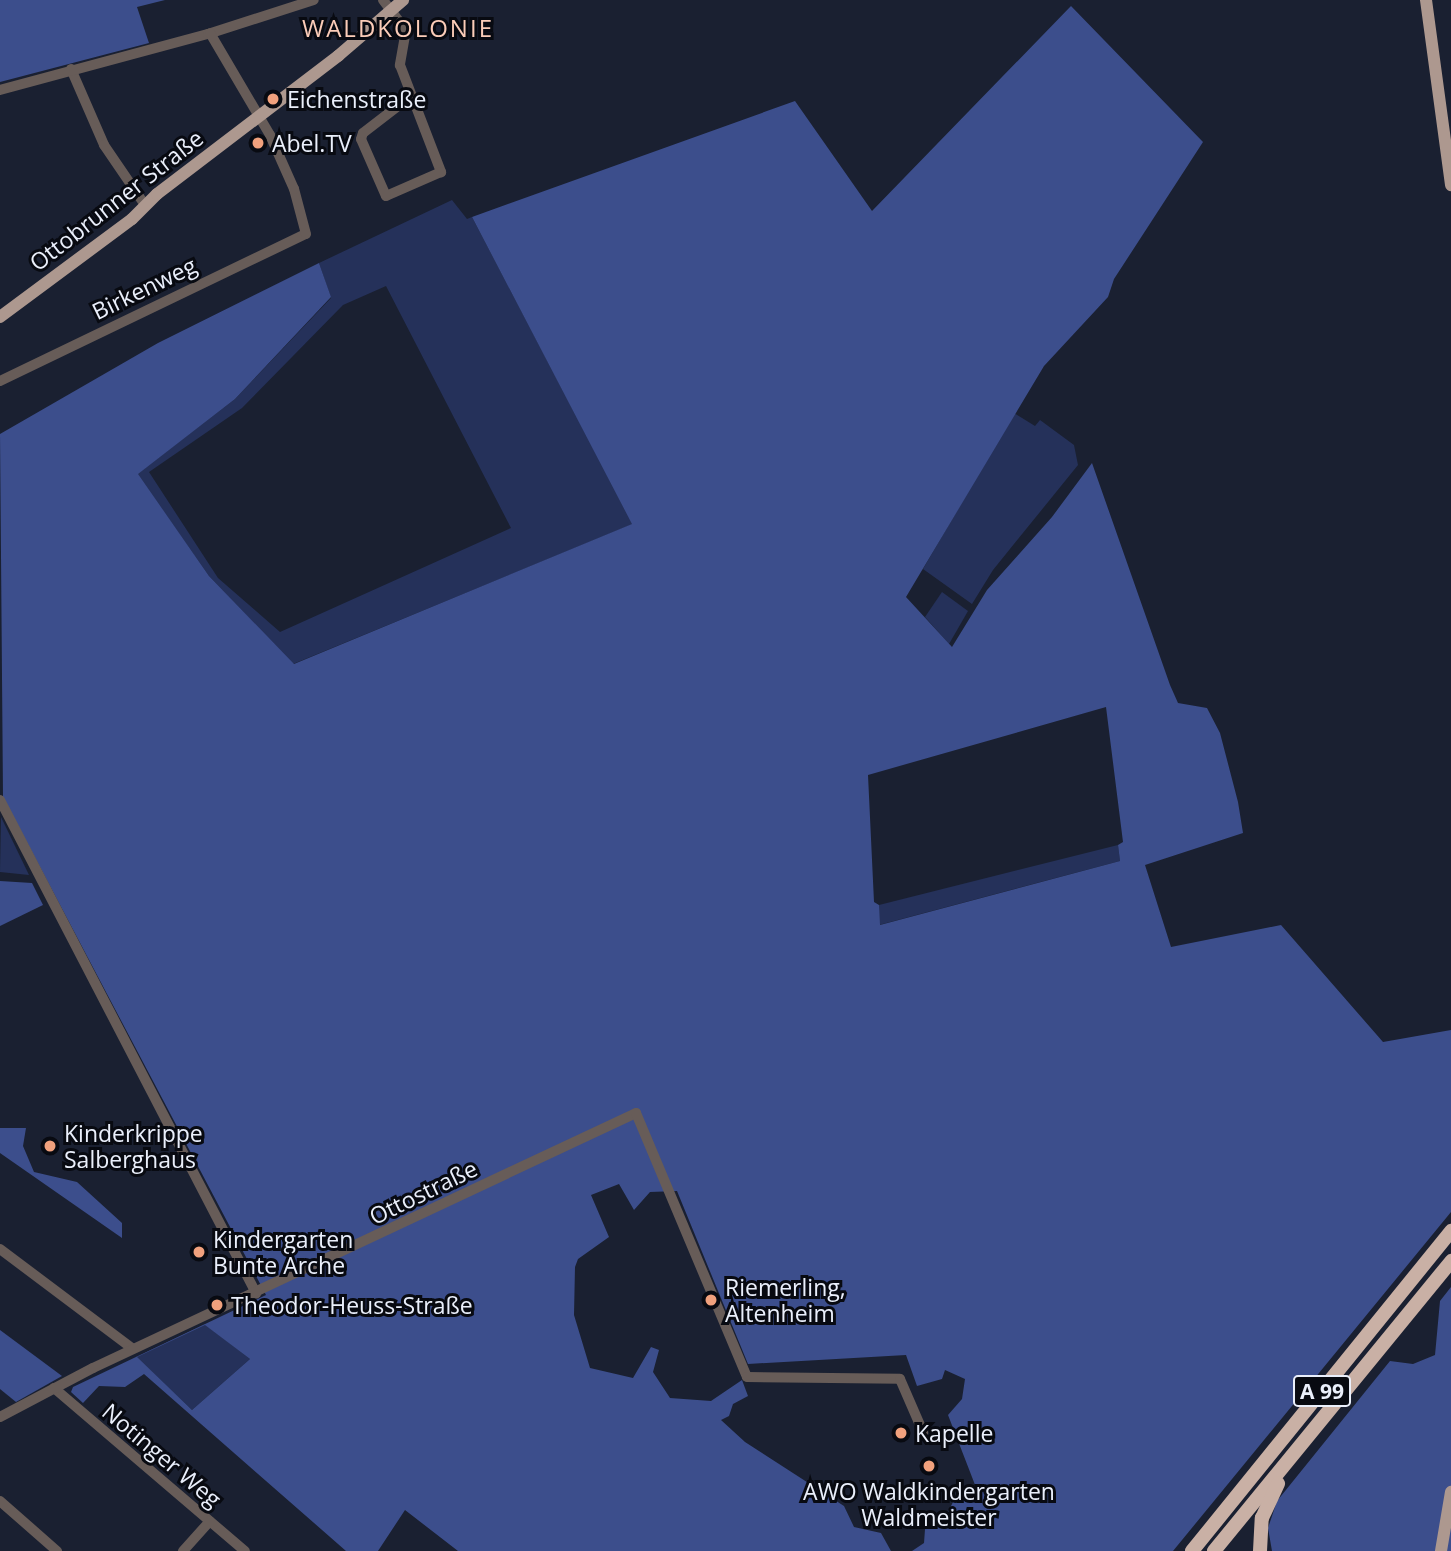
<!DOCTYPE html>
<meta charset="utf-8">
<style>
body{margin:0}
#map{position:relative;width:1451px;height:1551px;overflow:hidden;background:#1a2031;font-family:"Open Sans",sans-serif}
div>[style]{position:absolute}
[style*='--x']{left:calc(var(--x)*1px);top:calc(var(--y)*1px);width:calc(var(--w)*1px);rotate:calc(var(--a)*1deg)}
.green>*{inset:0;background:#25315a}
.forest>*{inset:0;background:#3c4e8c}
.minor>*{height:10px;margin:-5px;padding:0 5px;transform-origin:5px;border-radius:5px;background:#675c58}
.major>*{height:12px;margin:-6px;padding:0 6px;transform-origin:6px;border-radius:6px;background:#ad988f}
.highway>*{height:14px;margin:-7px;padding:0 7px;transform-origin:7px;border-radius:7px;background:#c9b0a5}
.dots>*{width:19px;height:19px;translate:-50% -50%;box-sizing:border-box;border:4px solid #080a11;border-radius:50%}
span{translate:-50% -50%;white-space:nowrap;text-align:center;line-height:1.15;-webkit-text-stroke:6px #080a11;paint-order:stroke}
.shield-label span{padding:2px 5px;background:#080a11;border:2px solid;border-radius:5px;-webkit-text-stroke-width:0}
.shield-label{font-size:21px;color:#eaeffb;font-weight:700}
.poi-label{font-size:23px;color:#eaeffb}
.left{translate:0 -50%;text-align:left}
.street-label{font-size:23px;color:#eaeffb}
.neighbourhood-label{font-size:24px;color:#fbccb8;letter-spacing:2px}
</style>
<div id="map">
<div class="green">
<i style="clip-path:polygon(evenodd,452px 200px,467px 219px,472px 217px,633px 524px,293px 664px,209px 576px,137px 474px,235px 399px,331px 298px,319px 263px,452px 200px,386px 286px,511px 528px,280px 632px,218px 578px,149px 472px,242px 408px,343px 305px,386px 286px)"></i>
<i style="clip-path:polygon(1014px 413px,1035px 426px,1040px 420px,1074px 445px,1078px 465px,993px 570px,972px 604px,923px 569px)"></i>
<i style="clip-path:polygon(942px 592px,968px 611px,949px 644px,925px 617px)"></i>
<i style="clip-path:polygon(1px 817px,29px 875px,0 872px)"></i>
<i style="clip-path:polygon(1118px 845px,1120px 861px,879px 925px,879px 905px)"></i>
<i style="clip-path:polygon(205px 1324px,250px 1359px,192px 1410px,136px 1357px)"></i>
</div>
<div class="forest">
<i style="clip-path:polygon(0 0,165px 0,137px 7px,149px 43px,0 82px)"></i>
<i style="clip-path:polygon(evenodd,1071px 6px,1203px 142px,1114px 279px,1108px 297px,1044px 366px,906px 597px,952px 647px,987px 590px,1052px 517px,1092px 463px,1170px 685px,1178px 703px,1207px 708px,1220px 733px,1238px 802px,1243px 833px,1145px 865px,1171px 947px,1281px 925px,1383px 1042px,1451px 1030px,1451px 1212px,1173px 1551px,912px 1551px,924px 1543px,925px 1529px,948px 1512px,957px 1494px,966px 1489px,977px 1490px,948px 1415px,962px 1399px,965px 1379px,945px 1370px,942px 1379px,917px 1386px,906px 1355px,748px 1364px,677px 1191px,650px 1192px,634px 1210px,619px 1184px,591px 1195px,609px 1237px,578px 1259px,575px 1267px,574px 1315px,590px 1368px,633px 1378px,651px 1347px,659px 1350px,653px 1372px,670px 1398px,711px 1401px,742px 1380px,748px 1396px,733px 1404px,729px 1416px,721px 1420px,745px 1442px,844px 1506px,854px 1527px,881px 1533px,891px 1551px,458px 1551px,405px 1510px,378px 1551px,346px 1551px,144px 1374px,125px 1387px,99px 1386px,83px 1403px,71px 1392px,73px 1387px,266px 1295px,3px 797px,0 434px,158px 343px,319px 263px,331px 297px,235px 399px,138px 474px,209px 576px,294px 664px,632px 524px,472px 217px,795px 101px,872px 211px,1071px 6px,1106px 707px,1123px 842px,1118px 845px,1120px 861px,880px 925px,879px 905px,874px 902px,868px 775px,1106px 707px,1071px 6px,205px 1325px,250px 1359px,192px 1410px,137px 1357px,205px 1325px)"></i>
<i style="clip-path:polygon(0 881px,32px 883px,43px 905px,0 926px)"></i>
<i style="clip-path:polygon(0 1128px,26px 1128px,23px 1146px,34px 1172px,77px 1182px,122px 1223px,122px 1238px,0 1153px)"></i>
<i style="clip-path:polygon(1451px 1287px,1451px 1551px,1272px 1551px,1268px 1528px,1277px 1501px,1390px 1361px,1413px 1364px,1435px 1355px,1440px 1301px)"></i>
<i style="clip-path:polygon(0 1330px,62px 1376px,16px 1402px,0 1389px)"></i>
</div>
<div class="minor">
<i style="--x:383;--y:0;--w:38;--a:53"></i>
<i style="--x:406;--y:30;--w:36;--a:100"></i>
<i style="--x:400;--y:65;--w:115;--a:69"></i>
<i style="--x:441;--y:172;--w:60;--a:156.4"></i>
<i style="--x:386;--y:196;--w:62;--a:-113.7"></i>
<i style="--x:361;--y:139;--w:6;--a:-72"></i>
<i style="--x:363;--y:133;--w:61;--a:-37.6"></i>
<i style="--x:71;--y:69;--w:83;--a:66.5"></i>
<i style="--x:104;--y:145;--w:73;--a:55.7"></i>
<i style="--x:0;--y:90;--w:215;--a:-15.1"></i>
<i style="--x:208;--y:34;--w:111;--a:-17.8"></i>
<i style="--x:0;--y:381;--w:339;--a:-25.7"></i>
<i style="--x:306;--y:234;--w:47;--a:-104.9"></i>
<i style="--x:294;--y:189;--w:59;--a:-114"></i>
<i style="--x:270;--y:135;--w:118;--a:-120.5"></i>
<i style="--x:0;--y:800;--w:556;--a:62.56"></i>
<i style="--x:0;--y:1249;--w:166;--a:36.9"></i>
<i style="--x:54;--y:1388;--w:251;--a:40.5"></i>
<i style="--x:0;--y:1417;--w:105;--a:-27.8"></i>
<i style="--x:93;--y:1368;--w:600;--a:-25.16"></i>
<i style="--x:636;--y:1113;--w:286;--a:67.2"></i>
<i style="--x:747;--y:1377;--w:153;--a:0.7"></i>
<i style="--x:900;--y:1379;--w:58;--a:66.5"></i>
<i style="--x:0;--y:1501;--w:76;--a:41.3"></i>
<i style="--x:183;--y:1551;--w:40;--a:-48"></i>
</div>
<div class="major">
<i style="--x:1426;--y:0;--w:187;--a:82.3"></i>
<i style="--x:0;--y:317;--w:164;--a:-36.6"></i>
<i style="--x:132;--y:219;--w:35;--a:-45"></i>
<i style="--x:157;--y:194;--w:228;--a:-37.3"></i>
<i style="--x:338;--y:56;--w:86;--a:-40.7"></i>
<i style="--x:1441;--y:1551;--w:60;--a:-80.4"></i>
</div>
<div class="highway">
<i style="--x:1192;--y:1551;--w:412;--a:-51"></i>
<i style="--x:1214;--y:1551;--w:375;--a:-50.7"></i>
<i style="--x:1260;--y:1551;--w:33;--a:-87"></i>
<i style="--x:1262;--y:1518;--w:38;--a:-65"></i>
</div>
<div class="dots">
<i style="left:273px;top:99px;background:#f1a17d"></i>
<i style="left:258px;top:143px;background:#f1a17d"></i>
<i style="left:50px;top:1146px;background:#f1a17d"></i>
<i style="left:199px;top:1252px;background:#f1a17d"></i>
<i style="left:711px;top:1300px;background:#f1a17d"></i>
<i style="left:217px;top:1305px;background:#f1a17d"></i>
<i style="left:901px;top:1433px;background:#f1a17d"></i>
<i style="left:929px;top:1466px;background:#f1a17d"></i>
</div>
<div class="shield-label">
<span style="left:1322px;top:1391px">A 99</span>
</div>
<div class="poi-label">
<span class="left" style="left:287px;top:99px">Eichenstraße</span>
<span class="left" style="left:272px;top:143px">Abel.TV</span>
<span class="left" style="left:64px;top:1146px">Kinderkrippe<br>Salberghaus</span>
<span class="left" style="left:213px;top:1252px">Kindergarten<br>Bunte Arche</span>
<span class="left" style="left:725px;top:1300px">Riemerling,<br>Altenheim</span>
<span class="left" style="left:231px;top:1305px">Theodor-Heuss-Straße</span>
<span class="left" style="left:915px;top:1433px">Kapelle</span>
<span style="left:929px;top:1504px">AWO Waldkindergarten<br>Waldmeister</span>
</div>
<div class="street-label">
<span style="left:116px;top:200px;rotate:-38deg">Ottobrunner Straße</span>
<span style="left:144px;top:288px;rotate:-26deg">Birkenweg</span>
<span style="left:423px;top:1192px;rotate:-26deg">Ottostraße</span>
<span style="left:162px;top:1455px;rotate:40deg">Notinger Weg</span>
</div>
<div class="neighbourhood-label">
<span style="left:398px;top:28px">WALDKOLONIE</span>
</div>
</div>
